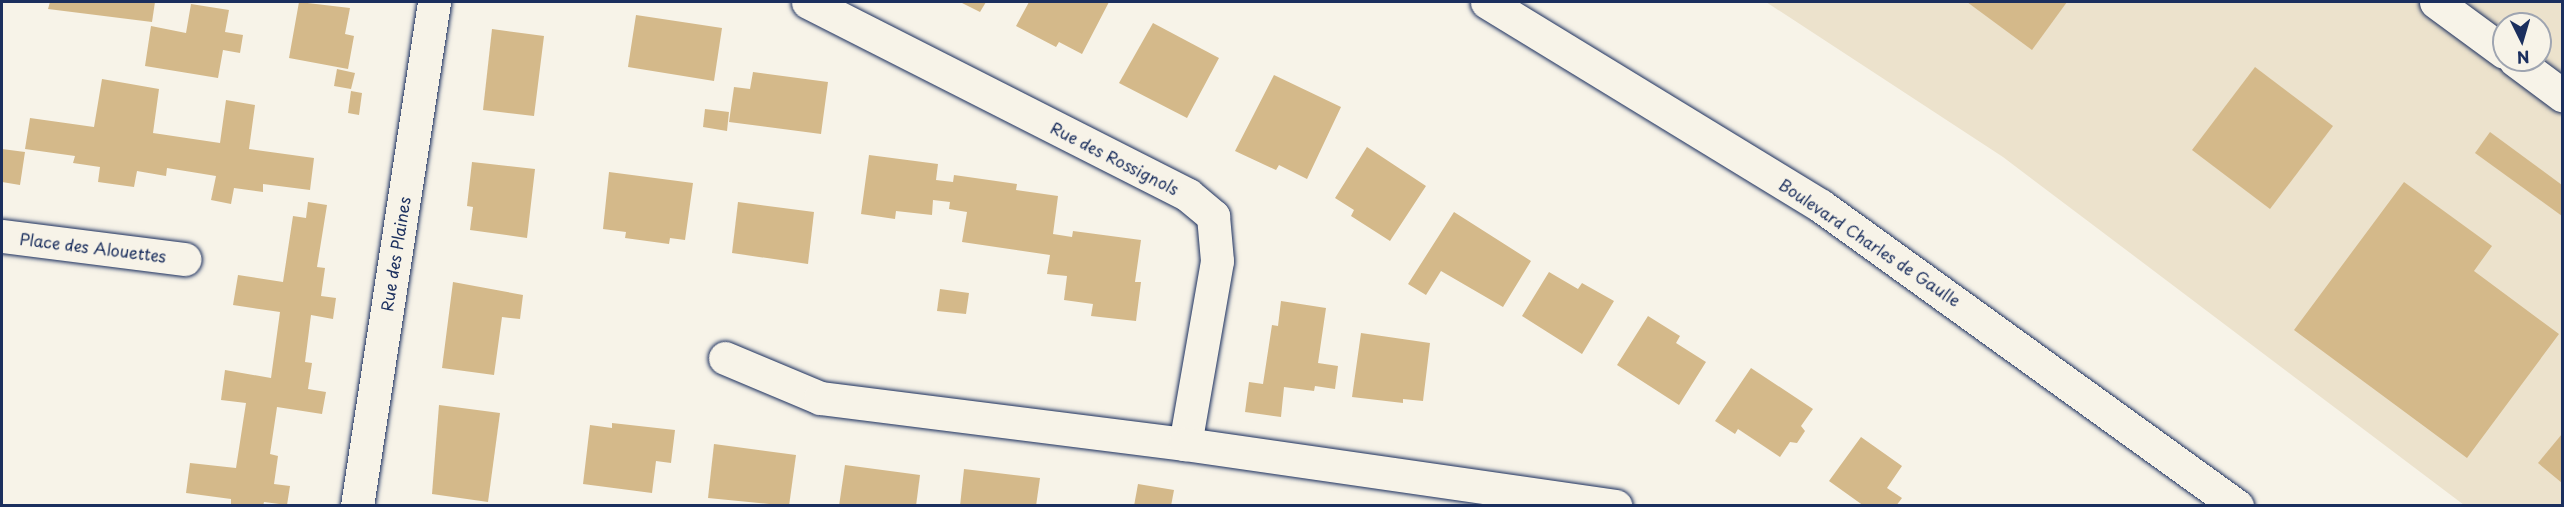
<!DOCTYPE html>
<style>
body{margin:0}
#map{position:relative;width:2564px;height:507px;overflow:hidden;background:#f7f3e8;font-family:"Playpen Sans",sans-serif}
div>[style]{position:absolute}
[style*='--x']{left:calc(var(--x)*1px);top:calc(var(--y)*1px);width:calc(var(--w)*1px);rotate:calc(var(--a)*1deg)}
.built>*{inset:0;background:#ece2cc}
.building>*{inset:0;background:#d4b98a}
.roads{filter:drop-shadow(0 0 2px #1b2f5e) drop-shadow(0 0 2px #1b2f5e)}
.street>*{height:33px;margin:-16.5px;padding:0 16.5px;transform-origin:16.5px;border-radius:16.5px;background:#f7f3e8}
span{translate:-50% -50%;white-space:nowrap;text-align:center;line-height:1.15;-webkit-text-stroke:5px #f7f3e8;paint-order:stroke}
.street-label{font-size:16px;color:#1b2f5e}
.frame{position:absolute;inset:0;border:3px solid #1b2f5e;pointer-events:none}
.north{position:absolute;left:2492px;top:12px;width:60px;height:60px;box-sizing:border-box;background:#f7f3e8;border:2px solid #9fa5b1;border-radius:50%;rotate:175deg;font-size:16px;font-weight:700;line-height:24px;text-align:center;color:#1b2f5e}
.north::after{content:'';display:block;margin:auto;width:21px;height:27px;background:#1b2f5e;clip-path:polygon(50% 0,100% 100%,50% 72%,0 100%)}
</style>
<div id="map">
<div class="built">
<i style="clip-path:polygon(evenodd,1766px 2px,2562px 2px,2562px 505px,2464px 505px,2003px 157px,1766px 2px,2504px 24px,2540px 24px,2540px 60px,2504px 60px,2504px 24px)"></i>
</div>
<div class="building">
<i style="clip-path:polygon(50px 2px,155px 2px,152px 22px,48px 9px)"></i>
<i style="clip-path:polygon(299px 2px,350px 8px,345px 34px,354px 36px,348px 69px,289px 58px)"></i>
<i style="clip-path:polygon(960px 2px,986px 2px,980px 12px)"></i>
<i style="clip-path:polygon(1029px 2px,1109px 2px,1082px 54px,1059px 42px,1056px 47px,1016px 26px)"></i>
<i style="clip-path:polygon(1967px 2px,2067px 2px,2032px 50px)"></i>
<i style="clip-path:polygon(191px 4px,229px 10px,225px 32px,243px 35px,240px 53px,223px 50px,218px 78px,145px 66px,151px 26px,186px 33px)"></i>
<i style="clip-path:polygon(636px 15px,722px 28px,714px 81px,628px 67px)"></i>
<i style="clip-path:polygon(1153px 23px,1219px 58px,1187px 118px,1119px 83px)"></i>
<i style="clip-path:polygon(492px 29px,544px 36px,534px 116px,483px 110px)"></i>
<i style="clip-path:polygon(2255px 67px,2333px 126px,2270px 209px,2192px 150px)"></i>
<i style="clip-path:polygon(337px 69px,355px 73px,351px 89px,334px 86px)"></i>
<i style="clip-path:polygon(753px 72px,828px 82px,821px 134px,729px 122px,734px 87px,750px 89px)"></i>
<i style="clip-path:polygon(1274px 75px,1341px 107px,1307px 179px,1279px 165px,1276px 170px,1235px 151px)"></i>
<i style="clip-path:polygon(102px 79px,159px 89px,153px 133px,220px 143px,226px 100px,255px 105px,249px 149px,314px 158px,310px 190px,263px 184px,263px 192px,234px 188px,231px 204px,211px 200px,216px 176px,167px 168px,166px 176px,137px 171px,134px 187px,98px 182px,100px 167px,73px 163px,75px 156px,25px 149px,30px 118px,94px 127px)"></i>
<i style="clip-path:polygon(351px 91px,362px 93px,359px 115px,348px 113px)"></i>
<i style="clip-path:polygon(705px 109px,729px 112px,727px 131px,703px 127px)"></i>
<i style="clip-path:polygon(2490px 132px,2562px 185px,2562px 216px,2475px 153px)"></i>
<i style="clip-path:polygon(1367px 147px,1426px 186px,1390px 241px,1351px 216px,1354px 210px,1335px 198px)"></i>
<i style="clip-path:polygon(2px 149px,25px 152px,20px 185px,2px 182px)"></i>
<i style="clip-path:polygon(869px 155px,938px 164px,936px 180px,953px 182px,954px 175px,1017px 184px,1016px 190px,1058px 196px,1053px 234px,1072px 237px,1073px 231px,1141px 240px,1135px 282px,1141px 282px,1136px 321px,1091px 316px,1093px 304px,1064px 300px,1067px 276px,1047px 274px,1050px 255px,962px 242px,967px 212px,949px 209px,950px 202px,933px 200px,932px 215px,896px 211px,895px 219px,861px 214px)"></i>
<i style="clip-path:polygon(472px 162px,535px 169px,527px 238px,470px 230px,473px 207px,467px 206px)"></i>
<i style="clip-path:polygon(609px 172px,693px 183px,685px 240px,670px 238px,669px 244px,625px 238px,626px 232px,603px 229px)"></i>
<i style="clip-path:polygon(2404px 182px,2492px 246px,2474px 271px,2559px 334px,2467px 458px,2294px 330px)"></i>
<i style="clip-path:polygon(308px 202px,327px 205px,317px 267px,325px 268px,321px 296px,336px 298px,333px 319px,311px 315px,305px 362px,312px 363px,308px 389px,326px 392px,322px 414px,277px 407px,270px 454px,278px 456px,274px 484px,290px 486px,287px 505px,264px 502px,263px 506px,231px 506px,231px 499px,186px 493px,190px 463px,236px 468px,246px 403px,221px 400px,225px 370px,271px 378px,280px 312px,233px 305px,238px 275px,283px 282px,293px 216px,306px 218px)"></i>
<i style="clip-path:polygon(738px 202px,814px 212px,808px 264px,732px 253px)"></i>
<i style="clip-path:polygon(1454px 212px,1531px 261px,1503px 307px,1441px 271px,1426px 295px,1408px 284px)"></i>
<i style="clip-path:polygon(1549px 272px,1578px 289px,1582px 283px,1614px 301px,1582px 354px,1522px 316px)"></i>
<i style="clip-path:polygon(453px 282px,523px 295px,520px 319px,502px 317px,494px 375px,442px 368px)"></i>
<i style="clip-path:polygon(940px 289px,969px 293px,966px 314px,937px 311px)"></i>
<i style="clip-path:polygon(1281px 301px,1326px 308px,1318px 363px,1338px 366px,1335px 389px,1315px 386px,1314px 391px,1284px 387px,1281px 417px,1245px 412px,1249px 382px,1263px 384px,1272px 325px,1278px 326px)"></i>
<i style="clip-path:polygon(1648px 316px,1680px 336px,1676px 343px,1706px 362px,1679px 405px,1617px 365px)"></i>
<i style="clip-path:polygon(1361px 333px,1430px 343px,1423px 401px,1403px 399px,1403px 403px,1352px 397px)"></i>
<i style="clip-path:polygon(1751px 368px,1813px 409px,1801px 426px,1805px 431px,1797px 443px,1790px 442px,1780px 457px,1738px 429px,1735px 434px,1715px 421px)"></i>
<i style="clip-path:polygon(439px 405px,500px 413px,488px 502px,432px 494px)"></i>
<i style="clip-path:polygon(612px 423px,675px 430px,671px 463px,656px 461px,652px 493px,583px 484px,590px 425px,612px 428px)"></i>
<i style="clip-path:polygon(2562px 434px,2562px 483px,2538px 463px)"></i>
<i style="clip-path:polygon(1861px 437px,1902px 466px,1887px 488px,1902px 498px,1896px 506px,1864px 506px,1829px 481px)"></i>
<i style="clip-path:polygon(714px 444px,796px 455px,789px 506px,708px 498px)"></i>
<i style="clip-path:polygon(845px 465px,920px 475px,916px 506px,839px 506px)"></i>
<i style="clip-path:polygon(964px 469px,1040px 478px,1036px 506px,960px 506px)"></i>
<i style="clip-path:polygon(1138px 484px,1174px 490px,1171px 506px,1134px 506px)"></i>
</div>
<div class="roads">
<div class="street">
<i style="--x:808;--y:2;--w:426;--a:26.9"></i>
<i style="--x:1188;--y:195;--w:33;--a:40"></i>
<i style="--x:1213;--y:216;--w:45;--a:84.9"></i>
<i style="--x:1217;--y:261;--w:186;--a:99.9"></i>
<i style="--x:1487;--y:2;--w:391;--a:31.4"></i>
<i style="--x:1821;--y:206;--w:513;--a:35.8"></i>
<i style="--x:2436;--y:2;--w:84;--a:36.3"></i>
<i style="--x:2515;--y:60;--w:59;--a:36.7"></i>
<i style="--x:2;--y:236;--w:184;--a:7.2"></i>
<i style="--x:725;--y:358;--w:103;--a:22.8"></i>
<i style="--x:820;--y:398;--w:368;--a:7.2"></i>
<i style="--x:1185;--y:444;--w:435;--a:8.2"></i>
<i style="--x:357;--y:506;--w:510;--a:-81.31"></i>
</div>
</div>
<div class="street-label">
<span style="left:1115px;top:158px;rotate:27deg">Rue des Rossignols</span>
<span style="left:1870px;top:242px;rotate:34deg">Boulevard Charles de Gaulle</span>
<span style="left:93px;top:247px;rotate:7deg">Place des Alouettes</span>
<span style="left:395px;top:254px;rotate:-81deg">Rue des Plaines</span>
</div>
<div class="frame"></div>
<div class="north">N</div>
</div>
